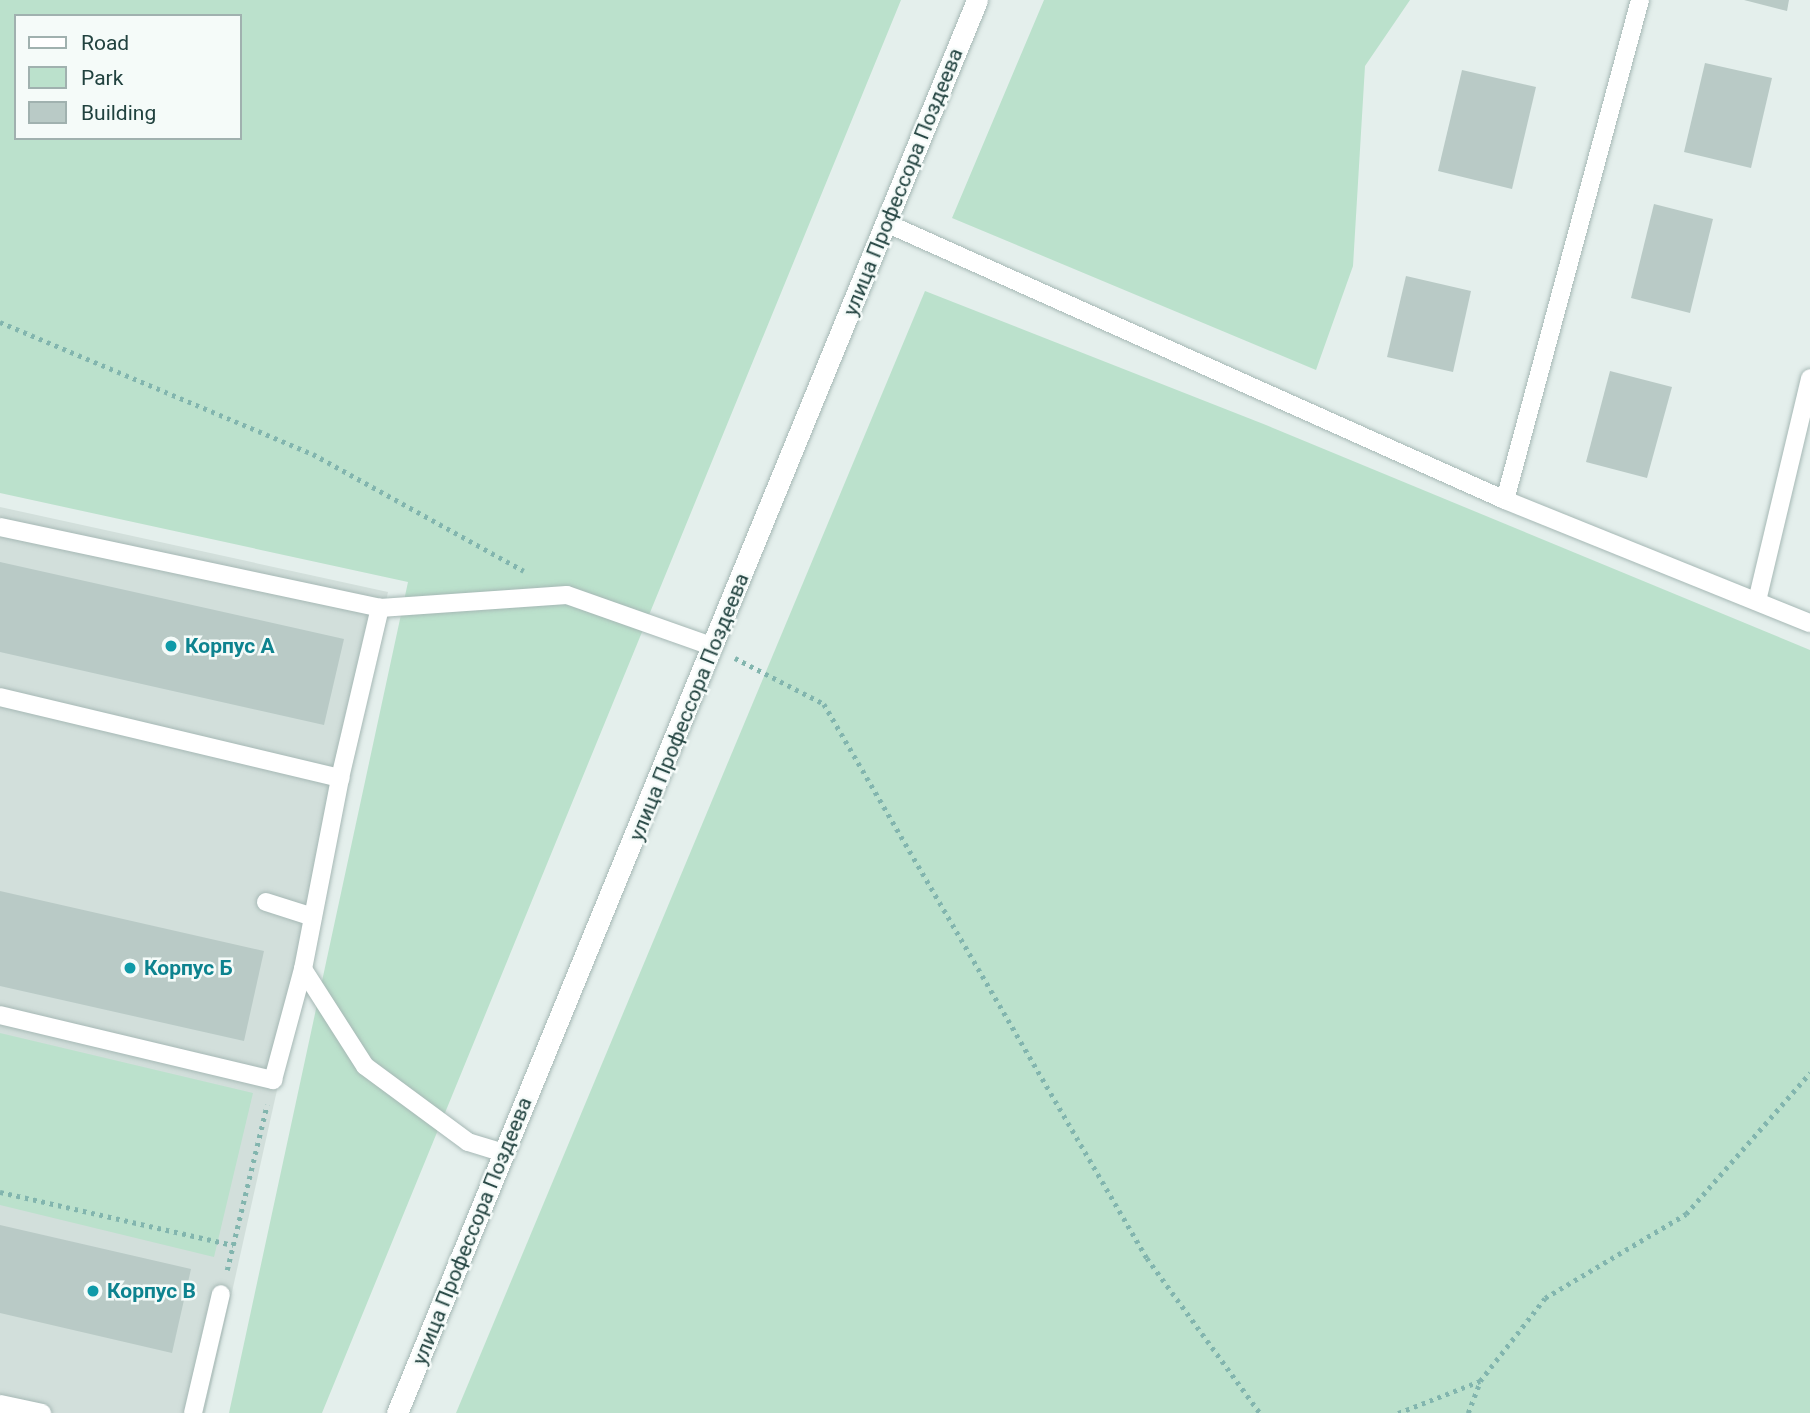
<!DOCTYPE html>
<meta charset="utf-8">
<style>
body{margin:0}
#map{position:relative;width:1810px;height:1413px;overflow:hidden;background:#e4efec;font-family:Roboto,sans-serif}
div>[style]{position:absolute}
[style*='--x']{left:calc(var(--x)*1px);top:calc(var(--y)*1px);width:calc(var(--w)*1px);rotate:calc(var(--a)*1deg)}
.built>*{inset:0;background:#d2dfdb}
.green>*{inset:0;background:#bbe1cc}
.building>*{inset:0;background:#b9cac6}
.path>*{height:4.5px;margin-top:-2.25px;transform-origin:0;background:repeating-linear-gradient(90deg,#82b5ae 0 3.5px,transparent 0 8.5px)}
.roads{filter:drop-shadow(0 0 2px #a6b8b5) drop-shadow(0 0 2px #a6b8b5)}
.lane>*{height:18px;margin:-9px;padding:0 9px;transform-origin:9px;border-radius:9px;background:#fff}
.street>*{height:21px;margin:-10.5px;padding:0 10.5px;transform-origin:10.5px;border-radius:10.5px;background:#fff}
.dots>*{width:19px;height:19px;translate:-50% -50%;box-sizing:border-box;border:4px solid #f5fbf9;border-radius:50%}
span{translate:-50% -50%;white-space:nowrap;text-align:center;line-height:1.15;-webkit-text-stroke:5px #f5fbf9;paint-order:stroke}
.street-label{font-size:21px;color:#21423f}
.culture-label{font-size:21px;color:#0d838f;font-weight:700}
.left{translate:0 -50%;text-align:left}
.legend{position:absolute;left:14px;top:14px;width:228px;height:126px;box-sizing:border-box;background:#f5fbf9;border:2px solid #a0b1af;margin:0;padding:9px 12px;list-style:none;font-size:21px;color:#21423f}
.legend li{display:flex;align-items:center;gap:14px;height:35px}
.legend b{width:35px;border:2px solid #a0b1af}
</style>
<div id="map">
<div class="built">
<i style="clip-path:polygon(0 507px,388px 592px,205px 1413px,0 1413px)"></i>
</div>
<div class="green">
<i style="clip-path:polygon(evenodd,0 0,901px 0,322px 1413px,229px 1413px,408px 582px,0 493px,0 0,16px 16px,240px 16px,240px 138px,16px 138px,16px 16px)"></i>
<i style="clip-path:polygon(1044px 0,1410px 0,1365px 66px,1353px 266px,1316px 370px,952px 218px)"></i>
<i style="clip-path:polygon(925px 291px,1266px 425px,1810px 650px,1810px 1413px,456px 1413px)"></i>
<i style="clip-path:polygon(0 1033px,253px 1093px,214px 1257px,0 1205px)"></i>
</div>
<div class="building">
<i style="clip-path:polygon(1744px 0,1789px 0,1787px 11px)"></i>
<i style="clip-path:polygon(1705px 63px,1772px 78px,1751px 168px,1684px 152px)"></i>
<i style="clip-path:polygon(1462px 70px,1536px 87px,1512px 189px,1438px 171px)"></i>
<i style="clip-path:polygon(1654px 204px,1713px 219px,1690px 313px,1631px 298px)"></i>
<i style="clip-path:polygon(1406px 276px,1471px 291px,1453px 372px,1387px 357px)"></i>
<i style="clip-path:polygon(1610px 371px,1672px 387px,1647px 478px,1586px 462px)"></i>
<i style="clip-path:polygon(0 562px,344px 639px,324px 725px,0 652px)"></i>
<i style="clip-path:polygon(0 891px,264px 951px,244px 1041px,0 986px)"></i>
<i style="clip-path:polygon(0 1225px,191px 1269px,172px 1353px,0 1313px)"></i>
</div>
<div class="path">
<i style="--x:0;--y:322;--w:340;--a:22.9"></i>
<i style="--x:313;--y:454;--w:241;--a:29"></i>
<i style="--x:735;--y:658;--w:100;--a:27.3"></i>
<i style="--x:824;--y:704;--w:641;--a:59.76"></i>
<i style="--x:1147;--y:1258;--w:192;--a:53.9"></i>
<i style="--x:0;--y:1192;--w:239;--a:12.8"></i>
<i style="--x:227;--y:1270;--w:170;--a:-76.4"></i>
<i style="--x:1398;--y:1413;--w:88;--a:-21.3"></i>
<i style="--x:1480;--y:1381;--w:105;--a:-51.9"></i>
<i style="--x:1545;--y:1298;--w:164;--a:-30.8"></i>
<i style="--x:1686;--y:1214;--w:188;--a:-48.7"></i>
<i style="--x:1468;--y:1413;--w:34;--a:-69"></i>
</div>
<div class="roads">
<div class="lane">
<i style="--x:886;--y:223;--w:678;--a:24.11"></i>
<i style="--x:1505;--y:500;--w:329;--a:22"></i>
<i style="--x:1505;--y:500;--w:518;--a:-74.89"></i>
<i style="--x:0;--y:527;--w:389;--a:12"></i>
<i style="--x:380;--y:608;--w:187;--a:-4"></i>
<i style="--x:567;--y:595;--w:156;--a:19.5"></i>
<i style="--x:1757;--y:601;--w:229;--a:-76.6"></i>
<i style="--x:0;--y:697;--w:350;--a:13.4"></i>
<i style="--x:340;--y:778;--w:175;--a:-76.8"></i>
<i style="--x:266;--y:902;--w:49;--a:17.7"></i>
<i style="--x:303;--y:969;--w:115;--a:57.4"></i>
<i style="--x:365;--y:1066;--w:128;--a:36.4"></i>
<i style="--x:468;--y:1142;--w:38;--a:17"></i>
<i style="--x:0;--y:1015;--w:281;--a:13.4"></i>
<i style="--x:273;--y:1080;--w:115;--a:-74.9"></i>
<i style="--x:303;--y:969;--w:195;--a:-79"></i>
<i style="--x:0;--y:1404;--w:43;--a:12.1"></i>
<i style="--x:193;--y:1413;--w:122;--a:-76.8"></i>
</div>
<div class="street">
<i style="--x:397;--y:1413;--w:1527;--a:-67.68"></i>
</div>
</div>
<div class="dots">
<i style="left:171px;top:646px;background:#0f9aa8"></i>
<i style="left:130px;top:968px;background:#0f9aa8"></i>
<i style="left:93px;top:1291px;background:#0f9aa8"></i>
</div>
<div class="street-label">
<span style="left:903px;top:182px;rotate:-68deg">улица Профессора Поздеева</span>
<span style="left:689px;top:707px;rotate:-68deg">улица Профессора Поздеева</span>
<span style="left:472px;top:1231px;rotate:-68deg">улица Профессора Поздеева</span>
</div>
<div class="culture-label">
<span class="left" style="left:185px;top:646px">Корпус А</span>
<span class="left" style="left:144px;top:968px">Корпус Б</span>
<span class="left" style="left:107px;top:1291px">Корпус В</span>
</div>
<ul class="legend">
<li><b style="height:9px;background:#fff"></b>Road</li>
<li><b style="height:19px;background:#bbe1cc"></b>Park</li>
<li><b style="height:19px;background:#b9cac6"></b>Building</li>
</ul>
</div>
